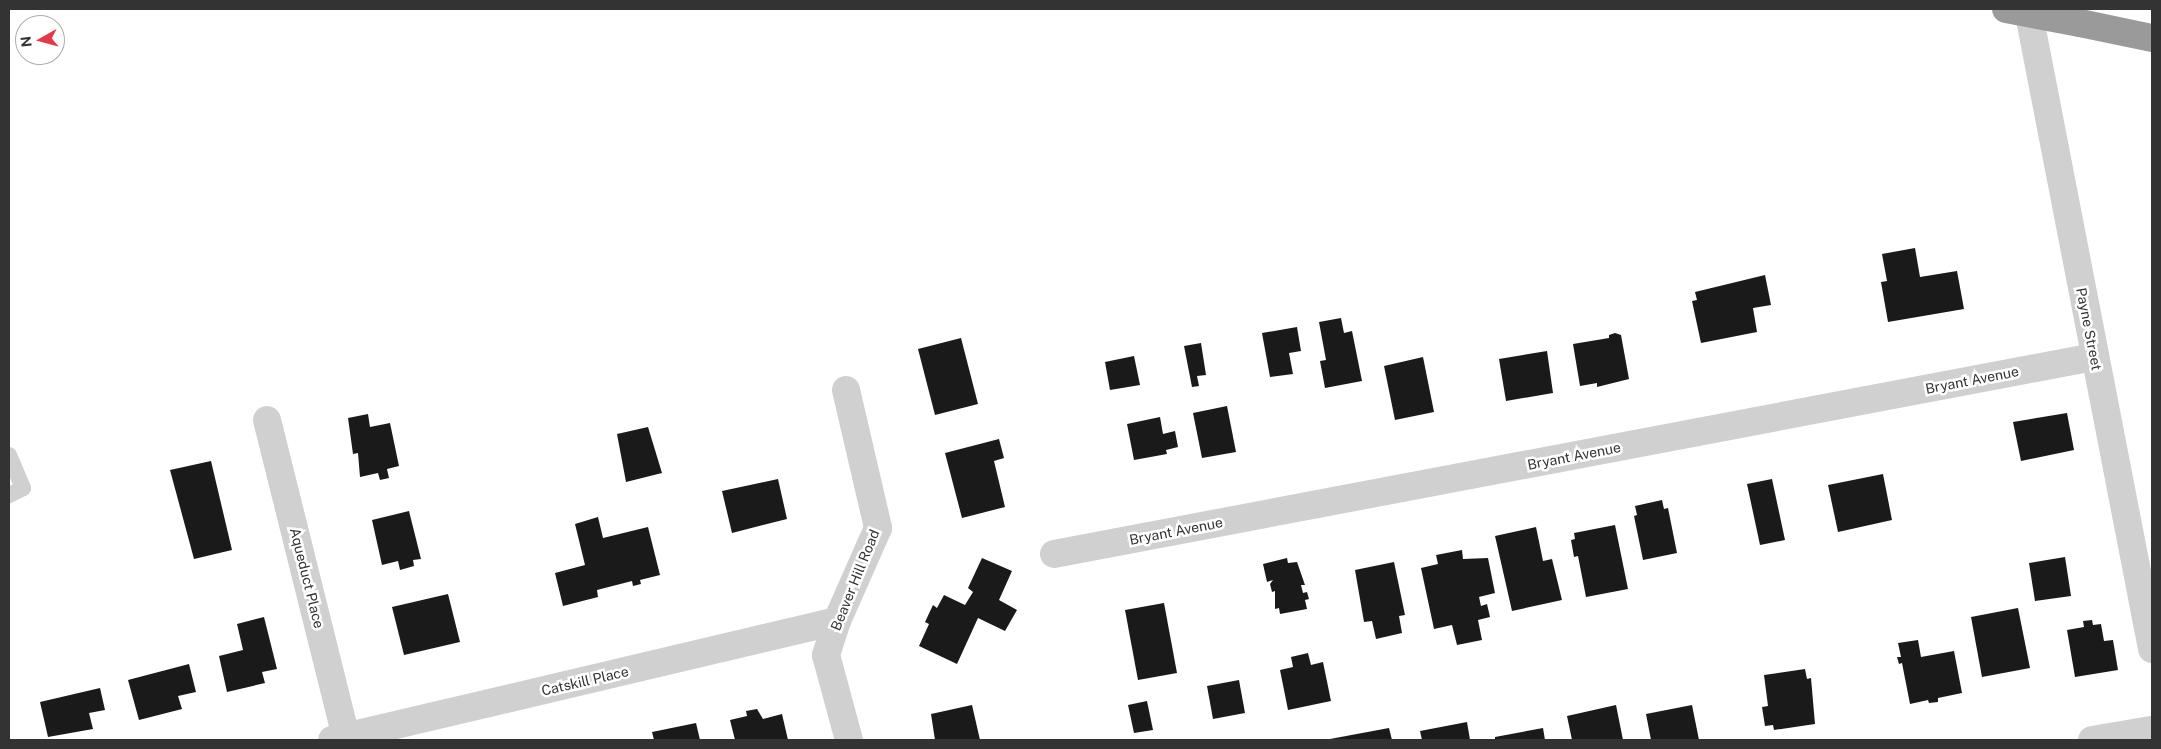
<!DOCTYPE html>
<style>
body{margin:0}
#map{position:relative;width:2161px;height:749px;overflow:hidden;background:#fff;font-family:"Public Sans",sans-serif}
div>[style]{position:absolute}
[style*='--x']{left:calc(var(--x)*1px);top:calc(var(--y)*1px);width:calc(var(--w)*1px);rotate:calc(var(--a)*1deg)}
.building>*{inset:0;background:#1a1a1a}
.service>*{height:16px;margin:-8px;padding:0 8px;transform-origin:8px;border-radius:8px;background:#d0d0d0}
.minor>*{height:28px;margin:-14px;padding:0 14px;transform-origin:14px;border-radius:14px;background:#d0d0d0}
.motorway>*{height:28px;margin:-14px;padding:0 14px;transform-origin:14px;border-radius:14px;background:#9a9a9a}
.motorway-bridge>*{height:28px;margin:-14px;padding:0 14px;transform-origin:14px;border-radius:14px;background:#9a9a9a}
span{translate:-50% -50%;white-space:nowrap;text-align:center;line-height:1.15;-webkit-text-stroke:5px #fff;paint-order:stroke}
.street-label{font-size:14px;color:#333}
.frame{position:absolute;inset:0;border:10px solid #333;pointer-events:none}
.north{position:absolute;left:15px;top:15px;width:50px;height:50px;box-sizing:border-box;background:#fff;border:1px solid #adadad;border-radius:50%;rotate:263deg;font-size:14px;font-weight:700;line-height:20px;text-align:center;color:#333}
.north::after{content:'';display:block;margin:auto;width:18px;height:22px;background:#e63946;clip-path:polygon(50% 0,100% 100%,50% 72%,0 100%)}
</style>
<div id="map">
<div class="building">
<i style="clip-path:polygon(1915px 248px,1920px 277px,1957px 271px,1964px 309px,1888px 322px,1881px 282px,1887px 281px,1882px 254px)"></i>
<i style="clip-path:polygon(1765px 275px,1771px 305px,1753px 308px,1757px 332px,1701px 343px,1692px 301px,1697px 300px,1695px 292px)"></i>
<i style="clip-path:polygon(1341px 318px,1344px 333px,1352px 331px,1362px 381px,1325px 388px,1320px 361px,1326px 360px,1319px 322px)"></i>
<i style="clip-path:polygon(1297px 327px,1301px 351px,1289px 353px,1293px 374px,1270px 377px,1262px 333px)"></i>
<i style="clip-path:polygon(1615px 333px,1621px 335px,1629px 379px,1597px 387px,1597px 383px,1580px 386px,1573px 344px,1609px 338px,1609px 335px)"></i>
<i style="clip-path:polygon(961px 338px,978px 404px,935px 415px,918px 349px)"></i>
<i style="clip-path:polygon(1201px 343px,1206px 375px,1197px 376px,1199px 386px,1192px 387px,1184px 346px)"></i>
<i style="clip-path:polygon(1547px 351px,1553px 393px,1506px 401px,1499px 359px)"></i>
<i style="clip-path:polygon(1134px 356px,1140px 385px,1110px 390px,1105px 362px)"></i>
<i style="clip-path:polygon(1423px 357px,1434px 412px,1395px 420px,1384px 366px)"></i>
<i style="clip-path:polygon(1227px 406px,1236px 452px,1202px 458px,1193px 413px)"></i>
<i style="clip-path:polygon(2067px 413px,2074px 450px,2021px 461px,2013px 422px)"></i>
<i style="clip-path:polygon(368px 414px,370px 427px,390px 423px,399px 466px,387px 469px,389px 478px,380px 480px,378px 473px,360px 477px,358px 453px,353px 454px,348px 418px)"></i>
<i style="clip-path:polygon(1160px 417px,1163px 434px,1175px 431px,1178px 447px,1166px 450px,1167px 454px,1134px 460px,1127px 424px)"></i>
<i style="clip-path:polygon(648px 427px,662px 473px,626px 482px,617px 434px)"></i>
<i style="clip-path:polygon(999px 439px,1004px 458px,994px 461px,1005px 507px,962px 518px,945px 453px)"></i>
<i style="clip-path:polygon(211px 461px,232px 550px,194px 559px,170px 470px)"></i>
<i style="clip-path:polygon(1883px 474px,1892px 520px,1838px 532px,1828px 485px)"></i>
<i style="clip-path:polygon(778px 479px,787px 519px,732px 533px,722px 491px)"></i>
<i style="clip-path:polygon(1772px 479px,1785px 540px,1760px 545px,1747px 484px)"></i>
<i style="clip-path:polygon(1662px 500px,1664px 509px,1668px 508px,1677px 553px,1643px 560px,1634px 516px,1637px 515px,1635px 506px)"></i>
<i style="clip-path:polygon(409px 511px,421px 559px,413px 560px,414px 566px,400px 570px,398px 561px,382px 565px,372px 520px)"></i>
<i style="clip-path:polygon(598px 517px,603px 538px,648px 527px,660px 575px,640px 580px,641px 584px,633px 586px,632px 581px,597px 590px,598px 597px,563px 606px,555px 573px,585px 565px,575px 524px)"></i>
<i style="clip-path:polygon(1615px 525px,1628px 589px,1586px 597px,1578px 556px,1574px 557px,1571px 540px,1575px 539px,1574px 533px)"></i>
<i style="clip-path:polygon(1536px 527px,1543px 561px,1552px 559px,1562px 600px,1512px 611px,1495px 536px)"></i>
<i style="clip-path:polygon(1462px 550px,1463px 559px,1488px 558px,1495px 593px,1479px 597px,1481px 606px,1487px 604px,1490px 617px,1478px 620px,1482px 640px,1457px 645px,1452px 625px,1434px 629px,1421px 568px,1438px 564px,1436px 555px)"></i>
<i style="clip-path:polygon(2065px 557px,2071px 596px,2035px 601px,2029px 563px)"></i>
<i style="clip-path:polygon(982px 558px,1012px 571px,999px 600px,1017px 610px,1005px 631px,978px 618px,957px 664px,919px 646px,929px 624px,925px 622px,933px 605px,937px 608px,944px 595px,965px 605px,973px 592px,968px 588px)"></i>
<i style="clip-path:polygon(1287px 558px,1288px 563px,1297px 562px,1305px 585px,1301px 585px,1303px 593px,1307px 592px,1309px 599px,1305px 600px,1307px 609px,1280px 614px,1279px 608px,1275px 609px,1275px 591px,1272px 592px,1270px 584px,1273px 580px,1267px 582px,1263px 564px)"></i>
<i style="clip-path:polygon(1394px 562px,1405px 615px,1399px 616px,1402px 633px,1376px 639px,1372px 621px,1364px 622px,1355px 570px)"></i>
<i style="clip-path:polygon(448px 594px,460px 642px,404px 655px,392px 607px)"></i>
<i style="clip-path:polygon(1164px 603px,1177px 673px,1138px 680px,1125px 610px)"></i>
<i style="clip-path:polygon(2018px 608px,2030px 668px,1982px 677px,1971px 617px)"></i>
<i style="clip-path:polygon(264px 617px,277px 669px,262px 672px,265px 683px,227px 692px,219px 656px,243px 650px,237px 624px)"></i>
<i style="clip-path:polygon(2092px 620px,2093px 625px,2101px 624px,2104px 641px,2113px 640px,2118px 670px,2075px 677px,2067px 630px,2084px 627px,2083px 621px)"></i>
<i style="clip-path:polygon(1918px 640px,1921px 657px,1954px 651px,1962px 693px,1938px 698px,1938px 702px,1929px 703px,1928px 700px,1910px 704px,1902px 663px,1899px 664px,1897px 657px,1901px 657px,1898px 643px)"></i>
<i style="clip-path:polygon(1308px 653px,1311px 665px,1323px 662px,1331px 701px,1288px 710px,1280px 670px,1293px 667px,1291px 657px)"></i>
<i style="clip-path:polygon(189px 664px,196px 692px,178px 696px,182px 709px,139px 720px,128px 680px)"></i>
<i style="clip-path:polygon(1805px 669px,1807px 679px,1811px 678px,1815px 724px,1774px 730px,1773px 725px,1765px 726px,1762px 707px,1768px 706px,1764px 675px)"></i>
<i style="clip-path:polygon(1239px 680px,1245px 713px,1213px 719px,1207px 686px)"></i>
<i style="clip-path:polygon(100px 688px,105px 710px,89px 713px,93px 729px,48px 737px,40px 702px)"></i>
<i style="clip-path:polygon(1147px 701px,1153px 730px,1134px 733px,1128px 705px)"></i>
<i style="clip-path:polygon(972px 705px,980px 740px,935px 740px,931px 714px)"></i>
<i style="clip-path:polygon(1616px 705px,1623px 740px,1572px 740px,1567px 716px)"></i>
<i style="clip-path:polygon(1692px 705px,1699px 740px,1651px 740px,1646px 714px)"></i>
<i style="clip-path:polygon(757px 709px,763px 719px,782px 714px,788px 740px,735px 740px,730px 720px,747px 716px,746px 711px)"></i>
<i style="clip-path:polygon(1467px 722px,1470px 740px,1422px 740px,1420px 731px)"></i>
<i style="clip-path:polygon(696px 723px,700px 740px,654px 740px,652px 732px)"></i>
<i style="clip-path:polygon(1389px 728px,1392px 740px,1330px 740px,1330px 739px)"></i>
<i style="clip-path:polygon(1543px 728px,1545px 740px,1495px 740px,1495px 737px)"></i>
</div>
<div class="service">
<i style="--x:9;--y:455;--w:36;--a:67"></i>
<i style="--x:23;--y:488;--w:16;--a:153"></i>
</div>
<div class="minor">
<i style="--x:2028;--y:9;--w:652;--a:79.03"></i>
<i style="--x:846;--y:390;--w:142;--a:76.9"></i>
<i style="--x:878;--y:528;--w:102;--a:113.8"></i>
<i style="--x:837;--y:621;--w:36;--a:108"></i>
<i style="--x:826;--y:655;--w:88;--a:74.9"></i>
<i style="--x:267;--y:420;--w:327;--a:76"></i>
<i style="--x:1054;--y:554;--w:1058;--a:-10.73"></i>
<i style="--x:332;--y:740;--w:519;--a:-13.26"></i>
<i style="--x:2092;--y:740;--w:61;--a:-9.5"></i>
</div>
<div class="motorway">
<i style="--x:2080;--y:23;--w:74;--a:11.8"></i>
</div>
<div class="motorway-bridge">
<i style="--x:2006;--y:9;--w:75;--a:10.7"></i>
</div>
<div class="street-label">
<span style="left:2089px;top:329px;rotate:79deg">Payne Street</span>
<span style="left:1972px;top:380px;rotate:-11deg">Bryant Avenue</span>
<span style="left:1574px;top:456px;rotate:-11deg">Bryant Avenue</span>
<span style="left:1176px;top:531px;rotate:-11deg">Bryant Avenue</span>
<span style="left:307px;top:578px;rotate:76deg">Aqueduct Place</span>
<span style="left:855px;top:580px;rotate:-68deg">Beaver Hill Road</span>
<span style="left:585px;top:681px;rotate:-13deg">Catskill Place</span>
</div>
<div class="frame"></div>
<div class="north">N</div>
</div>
